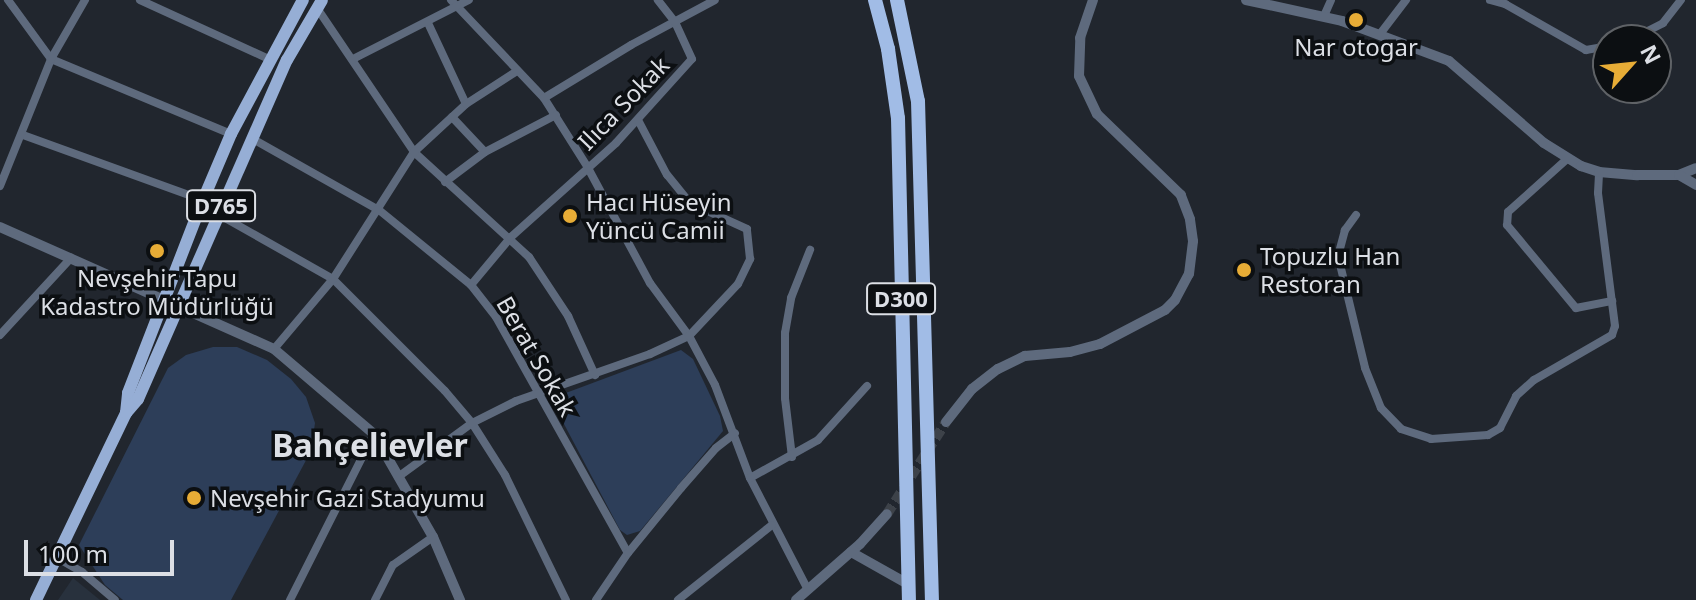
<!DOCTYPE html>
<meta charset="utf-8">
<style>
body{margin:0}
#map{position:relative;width:1696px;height:600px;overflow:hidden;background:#21262e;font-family:"Noto Sans",sans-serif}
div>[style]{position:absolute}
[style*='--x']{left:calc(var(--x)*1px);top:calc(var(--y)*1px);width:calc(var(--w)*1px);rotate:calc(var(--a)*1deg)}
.built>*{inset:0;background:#28313d}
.green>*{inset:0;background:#2d3e59}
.tertiary-tunnel>*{height:10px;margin-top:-5px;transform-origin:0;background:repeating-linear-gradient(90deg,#3d4249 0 10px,transparent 0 15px)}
.minor>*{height:8px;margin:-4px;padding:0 4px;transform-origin:4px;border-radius:4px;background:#5e6a7d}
.tertiary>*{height:10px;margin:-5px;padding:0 5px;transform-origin:5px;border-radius:5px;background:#5e6a7d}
.primary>*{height:12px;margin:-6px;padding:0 6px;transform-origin:6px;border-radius:6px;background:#96aed5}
.trunk>*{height:14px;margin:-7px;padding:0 7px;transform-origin:7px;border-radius:7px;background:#a1bce6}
.dots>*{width:22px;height:22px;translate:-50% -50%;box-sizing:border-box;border:4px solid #0c0f12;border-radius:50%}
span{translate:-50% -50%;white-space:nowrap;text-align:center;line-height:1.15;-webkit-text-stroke:7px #0c0f12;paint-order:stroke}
.shield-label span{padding:2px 6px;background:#0c0f12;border:2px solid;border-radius:6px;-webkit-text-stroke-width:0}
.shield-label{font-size:22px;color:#dcdfe5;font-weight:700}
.poi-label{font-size:24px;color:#dcdfe5}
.left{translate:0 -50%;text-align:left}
.street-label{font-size:24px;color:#dcdfe5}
.district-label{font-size:32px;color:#dcdfe5;font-weight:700}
.north{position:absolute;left:1592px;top:24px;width:80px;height:80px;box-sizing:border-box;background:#0c0f12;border:2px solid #5f6266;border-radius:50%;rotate:63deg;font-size:22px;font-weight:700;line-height:32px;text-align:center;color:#dcdfe5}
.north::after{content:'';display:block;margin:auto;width:28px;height:36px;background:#e7ac36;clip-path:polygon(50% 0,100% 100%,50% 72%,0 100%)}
.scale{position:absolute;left:24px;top:540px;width:150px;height:36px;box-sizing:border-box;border:4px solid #dcdfe5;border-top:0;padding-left:10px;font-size:24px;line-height:28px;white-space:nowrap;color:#dcdfe5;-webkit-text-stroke:6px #0c0f12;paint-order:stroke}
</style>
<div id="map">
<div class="built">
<i style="clip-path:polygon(73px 578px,100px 600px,58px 600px)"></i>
</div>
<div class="green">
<i style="clip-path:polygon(213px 347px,237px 347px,267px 360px,291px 379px,306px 397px,315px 423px,311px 451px,231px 600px,123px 600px,105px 585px,79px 545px,168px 368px,186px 355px)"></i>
<i style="clip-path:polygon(681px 350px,693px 359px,720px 416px,723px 431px,640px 531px,627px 535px,620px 530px,555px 407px,555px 397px)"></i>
</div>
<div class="tertiary-tunnel">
<i style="--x:887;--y:514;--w:109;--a:-57.3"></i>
</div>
<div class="minor">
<i style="--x:8;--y:0;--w:73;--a:53.9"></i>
<i style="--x:51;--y:59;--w:195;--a:22.6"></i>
<i style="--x:140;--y:0;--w:142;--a:24.6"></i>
<i style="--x:451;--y:0;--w:135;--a:46.5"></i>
<i style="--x:544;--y:98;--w:83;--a:57.8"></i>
<i style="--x:588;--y:168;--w:131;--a:61.7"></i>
<i style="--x:650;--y:283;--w:66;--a:53.7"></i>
<i style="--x:689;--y:336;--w:55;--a:62"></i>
<i style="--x:715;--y:385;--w:99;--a:69.4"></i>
<i style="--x:750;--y:478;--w:126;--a:62.6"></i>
<i style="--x:1490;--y:0;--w:16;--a:15"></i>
<i style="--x:1505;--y:4;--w:93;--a:29.6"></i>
<i style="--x:1586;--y:50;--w:22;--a:-10"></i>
<i style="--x:317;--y:8;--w:174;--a:56"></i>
<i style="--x:414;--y:152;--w:156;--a:42.4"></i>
<i style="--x:529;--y:257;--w:71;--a:56.5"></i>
<i style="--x:568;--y:316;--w:65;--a:65.4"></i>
<i style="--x:1324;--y:16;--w:17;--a:-66"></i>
<i style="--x:428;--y:23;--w:89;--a:64.9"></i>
<i style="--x:1380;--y:34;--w:43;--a:-52.6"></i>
<i style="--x:1630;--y:40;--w:37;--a:-27"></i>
<i style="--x:1663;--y:23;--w:29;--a:-52"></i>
<i style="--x:353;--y:59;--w:130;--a:-27"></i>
<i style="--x:544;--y:98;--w:102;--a:-31.3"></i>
<i style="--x:631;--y:45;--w:95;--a:-28.2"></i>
<i style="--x:452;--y:117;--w:48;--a:46.7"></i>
<i style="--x:23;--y:135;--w:191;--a:19.9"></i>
<i style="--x:251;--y:138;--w:147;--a:29.4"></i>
<i style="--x:379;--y:210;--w:119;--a:39.2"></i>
<i style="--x:471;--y:285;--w:41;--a:52"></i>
<i style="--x:496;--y:317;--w:270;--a:60.8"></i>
<i style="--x:1567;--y:159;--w:79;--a:138.1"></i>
<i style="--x:1508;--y:212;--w:13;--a:94"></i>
<i style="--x:1507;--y:225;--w:108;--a:50.3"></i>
<i style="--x:1576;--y:308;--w:37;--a:-11"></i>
<i style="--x:445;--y:182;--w:50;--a:-36.9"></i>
<i style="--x:485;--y:152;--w:80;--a:-27.5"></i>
<i style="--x:0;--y:186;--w:137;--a:-68.1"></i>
<i style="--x:51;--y:59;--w:68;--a:-60"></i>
<i style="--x:218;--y:214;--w:132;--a:29.5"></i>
<i style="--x:333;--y:279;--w:158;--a:45"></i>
<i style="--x:445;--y:391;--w:42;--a:49.8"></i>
<i style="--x:472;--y:423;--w:62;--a:57.6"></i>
<i style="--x:505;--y:475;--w:139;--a:64"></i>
<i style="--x:1356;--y:215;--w:19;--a:126"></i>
<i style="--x:1345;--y:230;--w:27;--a:105"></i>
<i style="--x:1338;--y:256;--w:115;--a:76.4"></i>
<i style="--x:1365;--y:368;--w:43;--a:68.2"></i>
<i style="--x:1381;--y:408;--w:29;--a:46"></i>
<i style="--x:1401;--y:429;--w:32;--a:18"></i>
<i style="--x:1431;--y:439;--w:57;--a:-4"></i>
<i style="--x:1488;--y:435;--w:14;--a:-30"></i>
<i style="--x:1500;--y:428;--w:36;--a:-63"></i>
<i style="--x:1516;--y:396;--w:24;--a:-42"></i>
<i style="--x:1534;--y:380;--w:90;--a:-30"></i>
<i style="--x:1612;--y:335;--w:9;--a:-72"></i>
<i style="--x:1615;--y:326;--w:134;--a:-97.3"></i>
<i style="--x:1598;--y:193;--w:21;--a:-87"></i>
<i style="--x:471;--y:285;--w:62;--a:-50.2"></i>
<i style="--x:511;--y:237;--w:141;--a:-41.8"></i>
<i style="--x:616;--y:143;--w:113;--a:-47.9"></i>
<i style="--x:692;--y:59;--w:41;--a:-114.7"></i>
<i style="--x:675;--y:22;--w:28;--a:-128"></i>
<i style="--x:0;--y:335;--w:105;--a:-47.3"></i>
<i style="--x:274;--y:349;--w:92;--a:-49.9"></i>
<i style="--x:333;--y:279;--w:151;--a:-57.5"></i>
<i style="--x:414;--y:152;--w:71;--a:-42.7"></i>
<i style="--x:466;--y:104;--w:61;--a:-32.9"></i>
<i style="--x:792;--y:457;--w:59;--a:-96.8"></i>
<i style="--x:785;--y:398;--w:65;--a:-90"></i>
<i style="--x:785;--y:333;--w:36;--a:-80"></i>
<i style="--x:791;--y:298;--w:52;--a:-68.4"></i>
<i style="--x:398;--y:477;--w:92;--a:-36.1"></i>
<i style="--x:472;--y:423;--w:49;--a:-26.6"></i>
<i style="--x:516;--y:401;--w:142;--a:-19.3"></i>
<i style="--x:650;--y:354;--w:43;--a:-24.8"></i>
<i style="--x:689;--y:336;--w:71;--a:-46.7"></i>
<i style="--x:738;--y:284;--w:28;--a:-64"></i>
<i style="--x:750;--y:259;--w:30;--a:-96"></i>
<i style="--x:747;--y:229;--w:63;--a:-155.5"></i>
<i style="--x:690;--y:203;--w:36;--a:-129"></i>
<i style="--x:667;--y:175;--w:62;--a:-117.8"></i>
<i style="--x:750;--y:478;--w:78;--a:-29.2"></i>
<i style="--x:818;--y:440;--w:73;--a:-47.8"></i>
<i style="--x:56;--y:557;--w:30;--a:30"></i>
<i style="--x:82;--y:572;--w:43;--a:40.3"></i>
<i style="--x:290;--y:600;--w:186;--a:-63.2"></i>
<i style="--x:375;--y:600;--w:39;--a:-63"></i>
<i style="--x:393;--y:565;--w:49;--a:-35"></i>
<i style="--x:596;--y:600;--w:57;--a:-55.8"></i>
<i style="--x:628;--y:553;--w:84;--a:-50.8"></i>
<i style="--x:681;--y:488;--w:53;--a:-48.8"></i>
<i style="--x:716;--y:448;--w:24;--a:-38"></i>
<i style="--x:678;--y:600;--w:120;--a:-38.6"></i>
</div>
<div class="tertiary">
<i style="--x:1246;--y:0;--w:98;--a:12.3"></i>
<i style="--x:1342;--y:21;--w:114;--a:20.5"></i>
<i style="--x:1449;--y:61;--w:125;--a:40.8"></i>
<i style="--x:1544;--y:143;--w:44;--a:31.9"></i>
<i style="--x:1581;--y:166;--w:19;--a:18"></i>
<i style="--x:1599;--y:172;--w:38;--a:5"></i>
<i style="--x:1637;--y:175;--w:42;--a:0"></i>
<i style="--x:1679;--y:175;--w:18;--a:-22"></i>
<i style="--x:1679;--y:175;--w:20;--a:30"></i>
<i style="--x:0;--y:227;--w:300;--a:24"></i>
<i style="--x:274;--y:349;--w:131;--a:40.4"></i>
<i style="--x:374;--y:434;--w:119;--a:60.2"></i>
<i style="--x:433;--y:537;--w:69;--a:66.8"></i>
<i style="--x:946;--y:422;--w:42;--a:-51.8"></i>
<i style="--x:972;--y:389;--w:33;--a:-38"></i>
<i style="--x:998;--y:369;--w:30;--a:-26"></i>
<i style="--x:1025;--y:356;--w:45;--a:-5.1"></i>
<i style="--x:1070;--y:352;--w:31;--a:-15"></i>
<i style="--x:1100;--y:344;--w:73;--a:-27.6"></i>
<i style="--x:1165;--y:310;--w:14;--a:-45"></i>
<i style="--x:1175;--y:300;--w:30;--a:-62"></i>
<i style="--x:1189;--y:274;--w:33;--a:-83"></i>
<i style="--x:1193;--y:241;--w:22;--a:-98"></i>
<i style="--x:1190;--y:219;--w:26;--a:-111"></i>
<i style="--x:1181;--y:195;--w:117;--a:-136"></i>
<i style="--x:1097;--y:114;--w:42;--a:-115.3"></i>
<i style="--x:1079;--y:76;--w:38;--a:-88"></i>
<i style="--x:1080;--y:38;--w:40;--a:-71.1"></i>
<i style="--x:851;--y:552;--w:65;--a:29.3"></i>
<i style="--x:796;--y:600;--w:85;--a:-41.2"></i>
<i style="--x:860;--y:544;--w:40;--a:-48"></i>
</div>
<div class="primary">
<i style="--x:126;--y:413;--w:20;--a:-84"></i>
<i style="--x:128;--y:393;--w:207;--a:-68.8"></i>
<i style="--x:203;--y:200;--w:72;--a:-67"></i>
<i style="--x:231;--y:134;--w:152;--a:-61.8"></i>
<i style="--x:36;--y:600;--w:208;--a:-64.3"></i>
<i style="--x:126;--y:413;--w:18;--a:-49"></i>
<i style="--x:138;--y:399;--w:370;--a:-66.3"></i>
<i style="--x:287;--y:60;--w:69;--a:-59.7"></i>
</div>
<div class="trunk">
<i style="--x:875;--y:0;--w:51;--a:75.1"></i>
<i style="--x:888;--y:49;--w:70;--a:81.8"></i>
<i style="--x:898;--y:118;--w:482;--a:88.7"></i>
<i style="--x:897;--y:0;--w:103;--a:78.3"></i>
<i style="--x:918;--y:101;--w:499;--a:88.4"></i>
</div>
<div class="dots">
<i style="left:1356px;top:20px;background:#e7ac36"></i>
<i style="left:570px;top:216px;background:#e7ac36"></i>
<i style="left:157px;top:251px;background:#e7ac36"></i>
<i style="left:1244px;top:270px;background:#e7ac36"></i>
<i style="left:194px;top:498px;background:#e7ac36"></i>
</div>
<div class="shield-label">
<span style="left:221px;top:206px">D765</span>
<span style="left:901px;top:299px">D300</span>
</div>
<div class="poi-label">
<span style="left:1356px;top:47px">Nar otogar</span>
<span class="left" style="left:586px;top:216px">Hacı Hüseyin<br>Yüncü Camii</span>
<span class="left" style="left:1260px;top:270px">Topuzlu Han<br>Restoran</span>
<span style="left:157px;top:292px">Nevşehir Tapu<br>Kadastro Müdürlüğü</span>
<span class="left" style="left:210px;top:498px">Nevşehir Gazi Stadyumu</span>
</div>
<div class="street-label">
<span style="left:623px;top:103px;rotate:-46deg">Ilıca Sokak</span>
<span style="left:537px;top:356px;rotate:60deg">Berat Sokak</span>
</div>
<div class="district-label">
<span style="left:370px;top:445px">Bahçelievler</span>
</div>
<div class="north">N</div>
<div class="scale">100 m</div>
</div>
